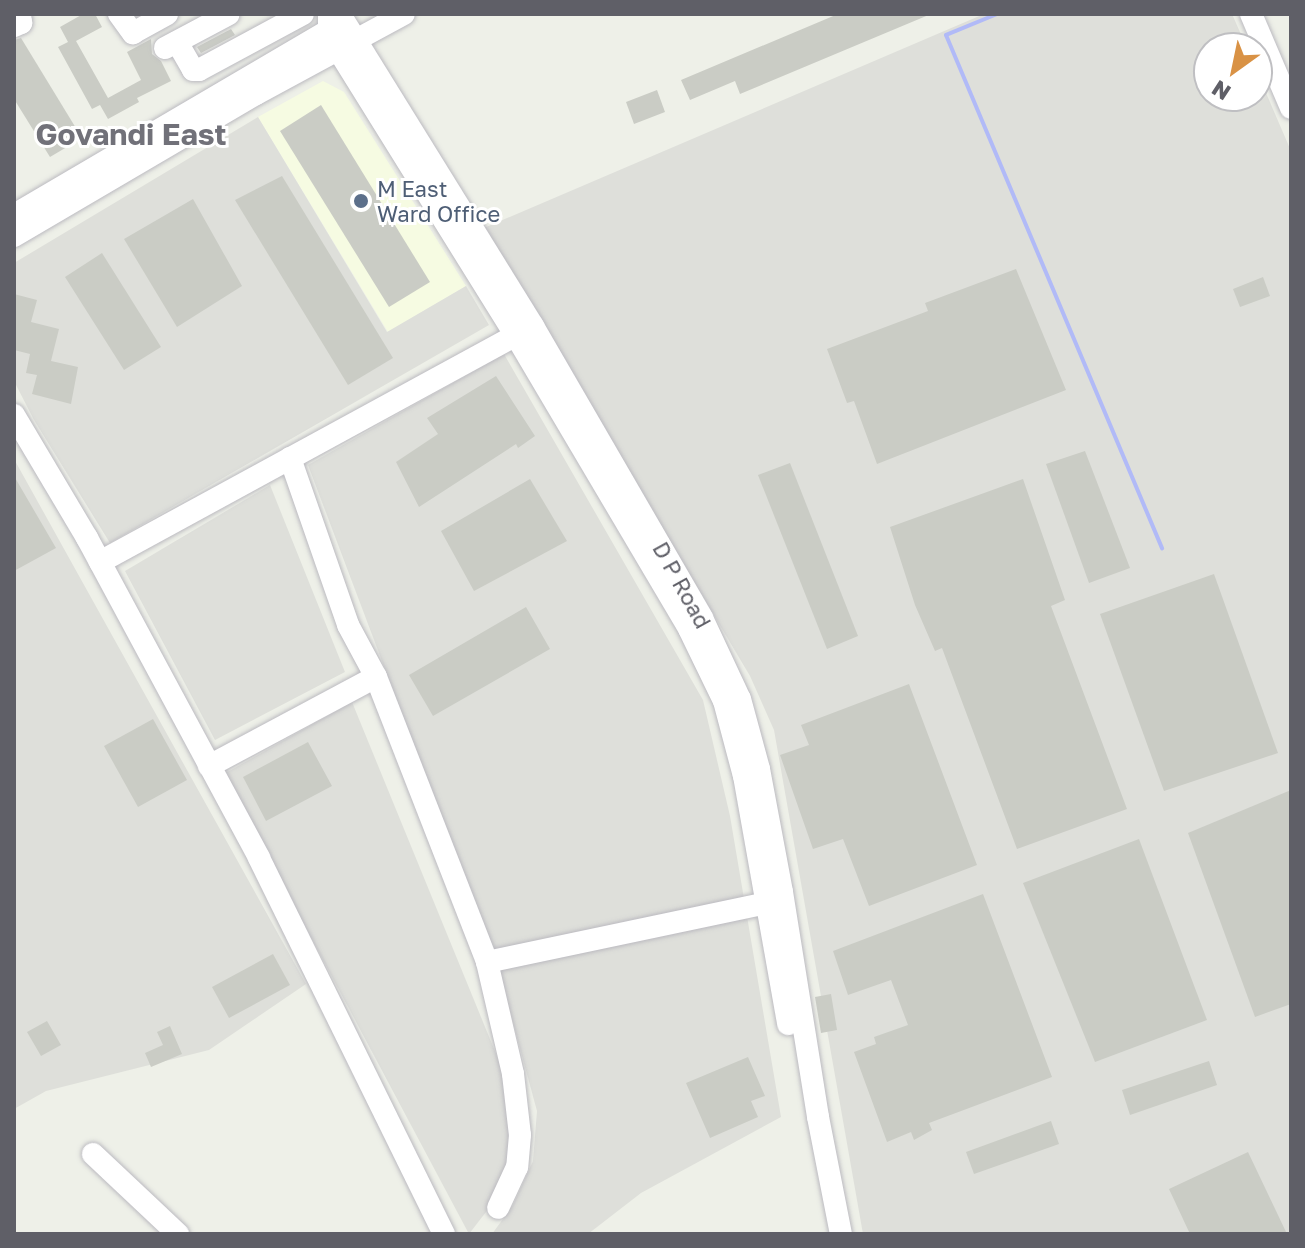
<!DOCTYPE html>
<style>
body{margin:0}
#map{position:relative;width:1305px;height:1248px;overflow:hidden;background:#eef0e8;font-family:"Golos Text",sans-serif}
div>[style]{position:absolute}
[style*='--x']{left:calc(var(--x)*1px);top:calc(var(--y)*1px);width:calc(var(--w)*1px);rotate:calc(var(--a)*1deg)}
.commercial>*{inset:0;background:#f6fbe2}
.industrial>*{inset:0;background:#dedfda}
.stream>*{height:4px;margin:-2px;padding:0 2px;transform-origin:2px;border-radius:2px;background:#b1baf7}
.building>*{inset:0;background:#caccc5}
.roads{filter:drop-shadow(0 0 2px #bbbac0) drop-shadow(0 0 2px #bbbac0)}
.minor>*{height:22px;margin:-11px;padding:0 11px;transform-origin:11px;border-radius:11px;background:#fff}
.dots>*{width:22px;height:22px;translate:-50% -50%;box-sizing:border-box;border:4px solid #fff;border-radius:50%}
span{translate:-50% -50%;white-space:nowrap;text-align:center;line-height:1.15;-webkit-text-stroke:6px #fff;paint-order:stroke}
.service-label{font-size:22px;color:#4e5e75}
.left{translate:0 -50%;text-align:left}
.street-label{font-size:22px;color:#5f5f67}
.district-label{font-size:30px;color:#717179;font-weight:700}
.frame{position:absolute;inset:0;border:16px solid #5f5f67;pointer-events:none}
.north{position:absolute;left:1193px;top:32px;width:80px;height:80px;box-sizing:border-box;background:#fff;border:2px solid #bfbfc2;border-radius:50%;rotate:213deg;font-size:22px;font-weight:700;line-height:32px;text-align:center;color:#5f5f67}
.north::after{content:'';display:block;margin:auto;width:28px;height:36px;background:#d99245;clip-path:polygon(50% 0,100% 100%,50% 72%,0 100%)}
</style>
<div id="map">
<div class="commercial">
<i style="clip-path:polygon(323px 81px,344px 92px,466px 286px,388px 332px,258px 117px)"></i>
</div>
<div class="industrial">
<i style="clip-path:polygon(984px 14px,1232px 14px,1247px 48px,1209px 48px,1209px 96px,1257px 96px,1257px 72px,1291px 151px,1291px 1234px,863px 1234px,774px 730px,750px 676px,484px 228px)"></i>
<i style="clip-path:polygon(258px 117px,387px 332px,466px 286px,489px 325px,110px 543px,34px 420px,14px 381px,14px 263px)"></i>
<i style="clip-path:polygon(504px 354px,703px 700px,730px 816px,781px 1117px,641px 1193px,588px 1234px,492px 1234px,513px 1205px,533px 1161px,537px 1111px,499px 971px,308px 465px)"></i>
<i style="clip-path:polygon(14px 459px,306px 984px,209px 1050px,46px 1091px,14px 1109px)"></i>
<i style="clip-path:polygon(270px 485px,345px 672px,215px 740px,125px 571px)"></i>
<i style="clip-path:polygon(352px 702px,517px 1105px,515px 1149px,496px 1199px,469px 1234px,224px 774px)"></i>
</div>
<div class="stream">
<i style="--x:997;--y:14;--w:55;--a:157.6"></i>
<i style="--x:946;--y:35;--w:557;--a:67.17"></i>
</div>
<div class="building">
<i style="clip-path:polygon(83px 14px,95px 14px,102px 27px,76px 41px,108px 98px,141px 80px,127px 52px,151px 39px,152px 54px,161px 61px,171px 81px,137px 98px,139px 102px,108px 119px,100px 105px,92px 109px,58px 47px,68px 42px,60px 27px)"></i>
<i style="clip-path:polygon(838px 14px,931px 14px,740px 94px,735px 81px,690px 100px,681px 80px)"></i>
<i style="clip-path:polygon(231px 29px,235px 35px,201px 53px,197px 47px)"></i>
<i style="clip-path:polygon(21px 38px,82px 138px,50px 157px,14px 99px,14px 40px)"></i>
<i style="clip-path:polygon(657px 90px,665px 112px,634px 124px,626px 102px)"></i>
<i style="clip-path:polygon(321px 105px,430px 282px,389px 307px,280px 131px)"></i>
<i style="clip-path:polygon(282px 176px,393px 358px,348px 385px,235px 200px)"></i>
<i style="clip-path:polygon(193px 199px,242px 286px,177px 327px,124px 239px)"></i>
<i style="clip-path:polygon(102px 253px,161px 347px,124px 370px,65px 277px)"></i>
<i style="clip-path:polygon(1016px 269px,1066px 390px,877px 464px,854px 401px,847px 403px,827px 349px,928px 311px,925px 303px)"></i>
<i style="clip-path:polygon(1263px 277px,1270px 296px,1240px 307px,1233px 289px)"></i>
<i style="clip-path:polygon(14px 294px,37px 300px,31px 322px,59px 329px,51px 361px,78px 367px,71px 404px,32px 394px,37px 375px,26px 373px,30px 354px,14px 350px)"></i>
<i style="clip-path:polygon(496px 376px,535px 436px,518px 448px,516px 444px,419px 507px,396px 462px,438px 434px,427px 418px)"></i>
<i style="clip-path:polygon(1085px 451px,1130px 568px,1089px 583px,1046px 464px)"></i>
<i style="clip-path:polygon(790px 463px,858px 636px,827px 649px,758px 475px)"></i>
<i style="clip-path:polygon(14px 476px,56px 548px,14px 571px)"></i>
<i style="clip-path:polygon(530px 479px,567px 541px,474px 591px,441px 531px)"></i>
<i style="clip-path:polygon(1023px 479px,1065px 600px,1051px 606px,1127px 809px,1017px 849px,942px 648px,935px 651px,915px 605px,890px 527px)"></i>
<i style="clip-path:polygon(1214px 574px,1278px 753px,1164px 791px,1100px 614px)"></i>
<i style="clip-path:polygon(526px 607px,550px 649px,433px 716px,409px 675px)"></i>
<i style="clip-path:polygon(909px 684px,977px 865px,869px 906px,843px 839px,813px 849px,780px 755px,809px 745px,801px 725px)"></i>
<i style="clip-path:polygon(153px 719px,187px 780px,138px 807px,104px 746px)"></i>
<i style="clip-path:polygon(308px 742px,332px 786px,266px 821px,243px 777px)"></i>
<i style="clip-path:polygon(1291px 790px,1291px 1004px,1255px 1017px,1188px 833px)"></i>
<i style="clip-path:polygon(1139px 839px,1207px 1020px,1095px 1062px,1023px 883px)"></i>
<i style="clip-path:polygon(983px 894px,1052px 1077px,929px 1123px,932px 1130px,914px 1140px,911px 1132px,887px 1142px,854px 1052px,876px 1044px,874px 1037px,908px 1025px,891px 980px,848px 995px,833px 951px)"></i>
<i style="clip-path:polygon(273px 954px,290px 985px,229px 1018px,212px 987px)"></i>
<i style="clip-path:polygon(831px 994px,837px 1030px,821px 1033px,815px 997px)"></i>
<i style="clip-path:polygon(47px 1021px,61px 1045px,41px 1056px,27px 1032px)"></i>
<i style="clip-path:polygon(170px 1026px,182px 1054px,151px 1067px,145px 1053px,163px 1045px,157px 1032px)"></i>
<i style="clip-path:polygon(748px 1057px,765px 1096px,751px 1101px,758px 1117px,710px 1138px,686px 1083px)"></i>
<i style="clip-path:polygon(1209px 1061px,1217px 1085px,1130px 1115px,1122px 1090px)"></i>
<i style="clip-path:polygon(1051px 1121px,1059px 1144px,974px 1174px,966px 1152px)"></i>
<i style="clip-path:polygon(1248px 1152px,1287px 1234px,1190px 1234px,1169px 1189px)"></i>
</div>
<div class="roads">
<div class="minor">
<i style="--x:119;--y:14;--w:24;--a:54"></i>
<i style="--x:133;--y:33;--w:39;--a:-29"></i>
<i style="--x:329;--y:14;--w:16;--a:90"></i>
<i style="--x:329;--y:30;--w:22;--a:66"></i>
<i style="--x:338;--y:50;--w:337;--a:58.1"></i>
<i style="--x:516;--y:336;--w:340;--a:59.4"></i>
<i style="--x:689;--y:629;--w:80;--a:64.1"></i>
<i style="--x:724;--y:701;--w:78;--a:75.1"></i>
<i style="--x:744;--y:776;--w:252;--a:79.9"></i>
<i style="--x:1251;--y:14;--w:102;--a:66.9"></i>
<i style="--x:329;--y:15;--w:16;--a:22"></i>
<i style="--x:344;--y:21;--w:359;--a:58.2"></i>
<i style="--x:533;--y:326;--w:337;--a:59.9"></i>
<i style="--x:702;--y:618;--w:89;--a:64.9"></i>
<i style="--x:740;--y:699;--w:73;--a:74.8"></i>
<i style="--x:759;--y:769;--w:125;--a:79.4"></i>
<i style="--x:782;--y:892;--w:228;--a:80.9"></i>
<i style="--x:818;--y:1117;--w:119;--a:78.9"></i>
<i style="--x:14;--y:26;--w:8;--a:-23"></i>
<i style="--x:21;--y:23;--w:9;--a:-96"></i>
<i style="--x:177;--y:42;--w:32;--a:60"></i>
<i style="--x:193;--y:70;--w:6;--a:0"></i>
<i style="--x:199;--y:70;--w:118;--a:-28.3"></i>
<i style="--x:165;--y:48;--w:72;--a:-28"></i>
<i style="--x:14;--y:215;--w:379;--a:-30.4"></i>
<i style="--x:14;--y:236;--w:281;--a:-30.4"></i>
<i style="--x:256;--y:94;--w:168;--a:-28.4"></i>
<i style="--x:14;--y:415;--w:143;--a:59.3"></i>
<i style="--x:87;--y:538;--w:363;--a:61.7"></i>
<i style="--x:259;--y:858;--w:419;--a:63.8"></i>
<i style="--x:290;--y:458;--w:177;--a:70.8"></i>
<i style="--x:348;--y:625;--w:59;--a:61.7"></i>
<i style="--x:376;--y:677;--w:306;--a:68.7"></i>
<i style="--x:487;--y:962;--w:115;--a:76.9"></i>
<i style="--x:513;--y:1074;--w:61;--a:83.5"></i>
<i style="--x:520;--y:1135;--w:32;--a:95"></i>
<i style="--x:517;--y:1167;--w:45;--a:114.9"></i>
<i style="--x:100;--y:562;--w:487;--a:-28.6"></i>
<i style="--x:209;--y:766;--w:189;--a:-28.1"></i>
<i style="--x:487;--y:962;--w:286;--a:-11.9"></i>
<i style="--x:93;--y:1154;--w:117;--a:43.3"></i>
</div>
</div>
<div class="dots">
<i style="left:361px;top:201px;background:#5c6f8a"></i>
</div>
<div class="service-label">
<span class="left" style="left:377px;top:201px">M East<br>Ward Office</span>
</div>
<div class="street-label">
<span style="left:682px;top:585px;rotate:61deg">D P Road</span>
</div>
<div class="district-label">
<span style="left:131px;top:134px">Govandi East</span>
</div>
<div class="frame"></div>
<div class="north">N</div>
</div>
